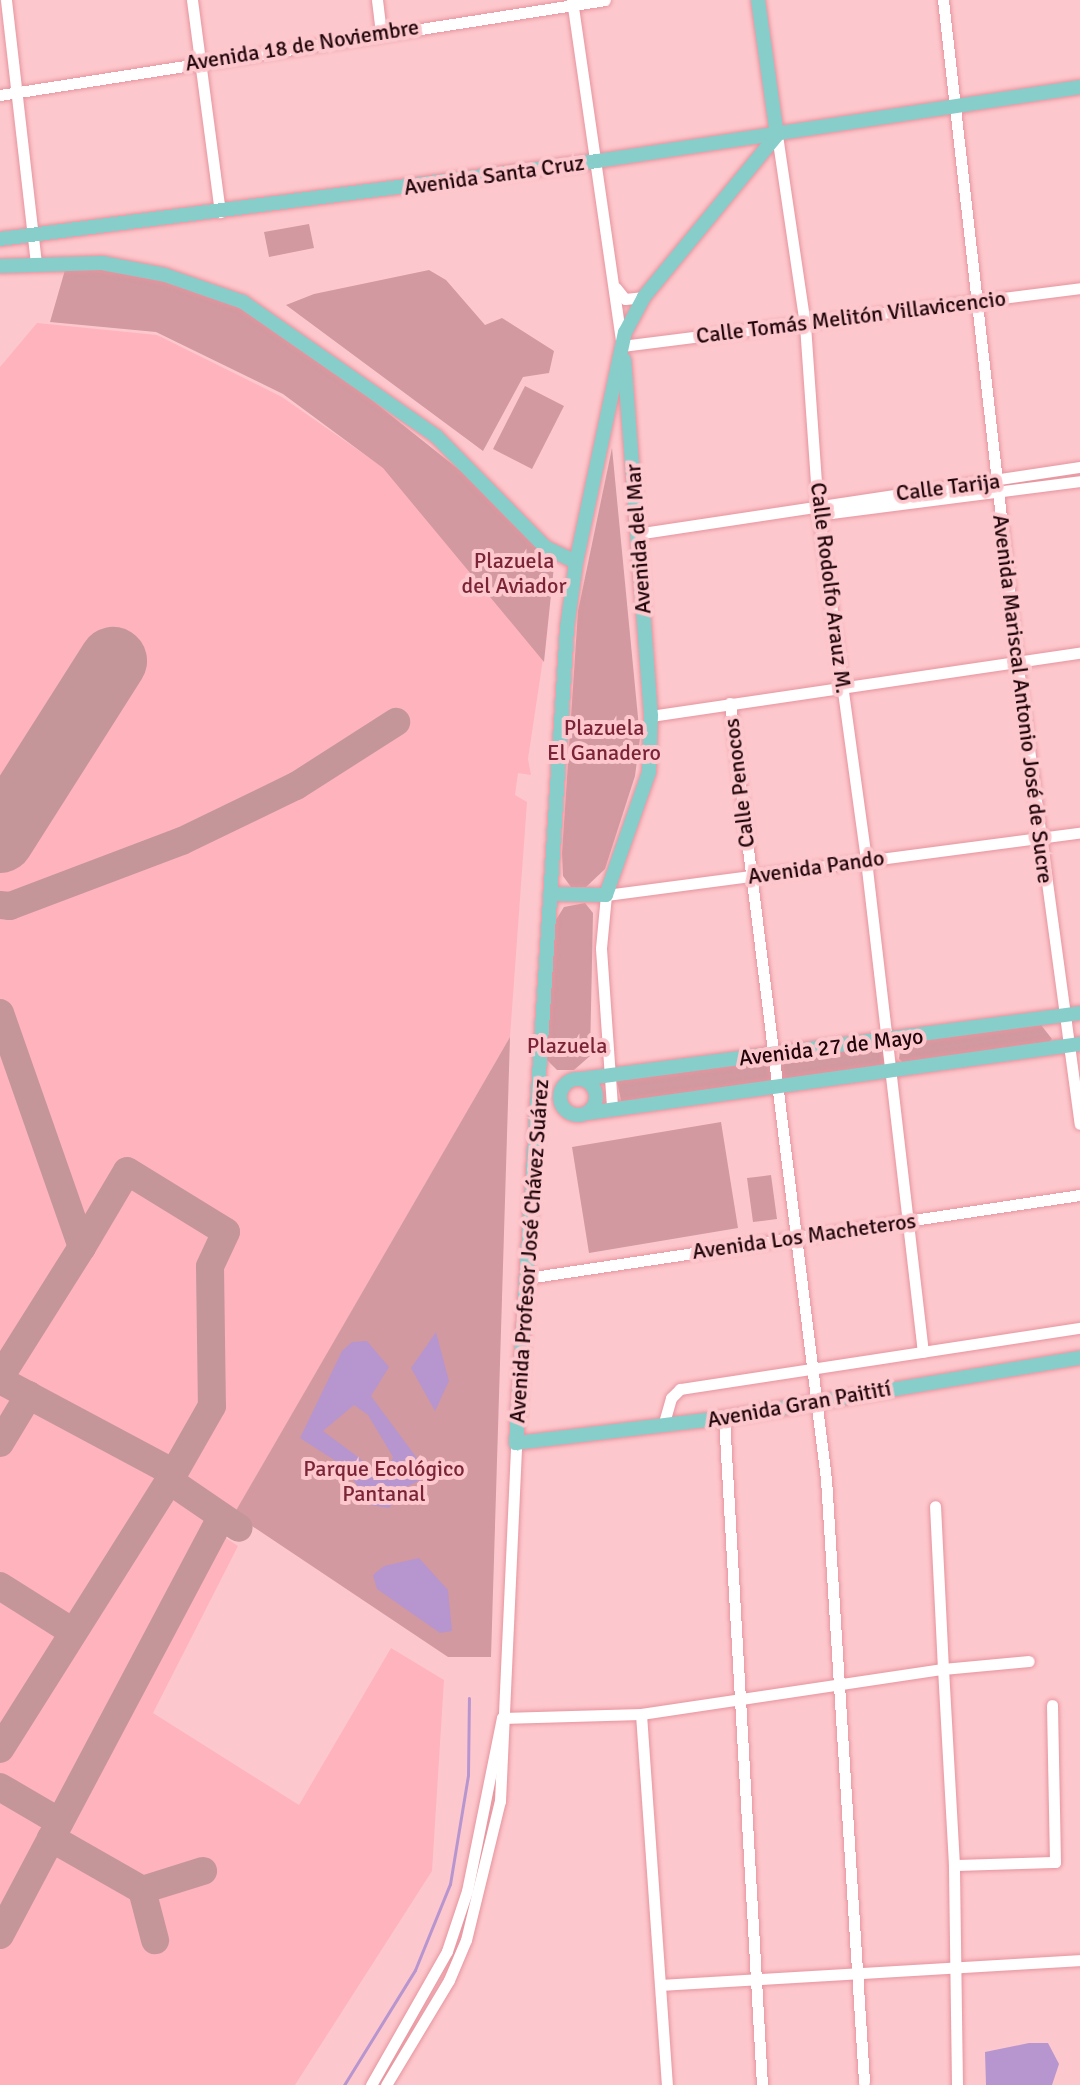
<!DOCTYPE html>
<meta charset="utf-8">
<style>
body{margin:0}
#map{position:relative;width:1080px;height:2085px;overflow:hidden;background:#fdc8cd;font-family:Signika,sans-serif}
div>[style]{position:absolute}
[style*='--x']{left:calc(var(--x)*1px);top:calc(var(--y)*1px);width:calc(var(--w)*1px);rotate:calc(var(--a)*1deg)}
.built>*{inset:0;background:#ffb3bc}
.green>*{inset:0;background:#d299a0}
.water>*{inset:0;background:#b795cf}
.stream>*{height:3px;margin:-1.5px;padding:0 1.5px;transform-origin:1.5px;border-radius:1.5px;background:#b795cf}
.taxiway>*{height:28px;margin:-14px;padding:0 14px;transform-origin:14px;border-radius:14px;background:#c4969a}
.runway>*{height:68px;margin:-34px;padding:0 34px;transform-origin:34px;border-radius:34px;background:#c4969a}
.roads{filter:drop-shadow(0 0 2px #e7949e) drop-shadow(0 0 2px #e7949e)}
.minor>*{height:11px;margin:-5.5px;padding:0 5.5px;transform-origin:5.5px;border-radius:5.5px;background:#fff}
.major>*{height:14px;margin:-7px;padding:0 7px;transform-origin:7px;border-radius:7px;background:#87cecb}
.major>.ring{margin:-7px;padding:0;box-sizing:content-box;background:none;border:14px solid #87cecb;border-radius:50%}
span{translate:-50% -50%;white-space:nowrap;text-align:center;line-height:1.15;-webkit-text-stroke:8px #fdc8cd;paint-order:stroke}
.street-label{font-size:22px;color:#21050a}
.park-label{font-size:22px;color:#7b2437}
</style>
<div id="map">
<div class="built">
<i style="clip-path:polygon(37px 323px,157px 335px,282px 397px,384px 468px,543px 659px,528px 759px,531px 775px,518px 773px,515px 795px,527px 802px,510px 1037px,235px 1513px,243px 1521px,234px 1535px,227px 1530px,223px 1536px,238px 1546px,153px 1713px,299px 1805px,391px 1648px,444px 1680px,432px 1871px,295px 2085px,0 2085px,0 367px)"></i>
</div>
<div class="green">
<i style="clip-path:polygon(309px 224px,314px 248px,269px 257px,264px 232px)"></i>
<i style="clip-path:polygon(102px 268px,166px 280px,243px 308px,299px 342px,482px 488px,554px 566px,544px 662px,383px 468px,283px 394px,156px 332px,50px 322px,65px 270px)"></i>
<i style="clip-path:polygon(429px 270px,446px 280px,485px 325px,502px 318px,554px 351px,549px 373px,523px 377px,483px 451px,286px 305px,314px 294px)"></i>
<i style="clip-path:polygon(525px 386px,564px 406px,532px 469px,493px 449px)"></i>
<i style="clip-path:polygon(612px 448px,640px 738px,635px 776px,605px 869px,586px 887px,571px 887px,563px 876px,562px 853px,578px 611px)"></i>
<i style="clip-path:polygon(585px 903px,593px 913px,590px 1056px,574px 1070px,557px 1070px,543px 1056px,554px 923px,564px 907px)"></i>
<i style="clip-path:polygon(1041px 1025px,1052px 1039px,1045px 1046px,905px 1064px,899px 1059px,901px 1043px)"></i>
<i style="clip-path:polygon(510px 1037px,491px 1657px,448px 1657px,234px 1514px)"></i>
<i style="clip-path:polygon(882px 1045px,886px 1067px,781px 1082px,779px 1056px)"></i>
<i style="clip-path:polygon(770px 1058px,771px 1083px,622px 1105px,616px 1077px)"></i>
<i style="clip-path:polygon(721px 1122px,738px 1228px,589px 1253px,572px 1147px)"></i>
<i style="clip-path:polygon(771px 1175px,777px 1219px,753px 1222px,747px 1178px)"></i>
</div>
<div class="water">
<i style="clip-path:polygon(436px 1332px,449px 1381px,435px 1411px,411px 1368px)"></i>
<i style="clip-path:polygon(evenodd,367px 1341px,389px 1367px,371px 1396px,422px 1465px,422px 1479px,405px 1488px,389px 1508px,370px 1505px,345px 1467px,300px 1438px,342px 1351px,352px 1342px,367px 1341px,354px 1405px,368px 1415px,393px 1457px,386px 1473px,373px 1476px,362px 1460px,323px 1431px,354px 1405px)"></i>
<i style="clip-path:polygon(419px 1558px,448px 1590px,452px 1631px,440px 1633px,377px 1589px,373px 1575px,384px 1566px)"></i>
<i style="clip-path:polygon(1029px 2043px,1048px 2043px,1059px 2064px,1052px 2085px,986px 2085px,985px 2052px)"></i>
</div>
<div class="stream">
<i style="--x:344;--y:2085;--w:135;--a:-58.3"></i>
<i style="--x:415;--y:1970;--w:93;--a:-67.9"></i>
<i style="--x:450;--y:1884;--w:110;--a:-80.6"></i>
<i style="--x:468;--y:1775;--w:77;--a:-89.3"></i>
</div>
<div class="taxiway">
<i style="--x:0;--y:905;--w:10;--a:6"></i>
<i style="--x:10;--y:906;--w:184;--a:-20.7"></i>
<i style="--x:182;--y:841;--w:127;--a:-25.8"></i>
<i style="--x:296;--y:786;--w:119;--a:-32.6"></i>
<i style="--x:0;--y:1013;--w:248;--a:70.7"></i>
<i style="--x:82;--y:1247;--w:154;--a:122.2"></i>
<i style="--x:82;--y:1247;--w:88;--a:-59.4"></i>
<i style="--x:127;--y:1171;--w:116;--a:31.6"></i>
<i style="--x:226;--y:1232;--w:38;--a:115"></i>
<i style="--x:210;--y:1267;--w:139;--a:89.2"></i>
<i style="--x:212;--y:1406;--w:77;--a:119.6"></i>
<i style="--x:0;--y:1380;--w:197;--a:28.1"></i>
<i style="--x:174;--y:1473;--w:326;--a:122.2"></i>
<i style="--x:0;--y:1443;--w:56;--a:-58.9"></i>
<i style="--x:170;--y:1481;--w:83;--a:34.3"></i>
<i style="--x:0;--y:1586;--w:86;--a:32.2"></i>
<i style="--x:0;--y:1787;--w:69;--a:30.3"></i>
<i style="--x:51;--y:1838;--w:105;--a:29.7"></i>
<i style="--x:142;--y:1890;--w:52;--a:75.4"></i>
<i style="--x:142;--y:1890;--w:64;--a:-17.3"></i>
<i style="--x:0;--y:1935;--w:473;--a:-62.1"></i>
</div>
<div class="runway">
<i style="--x:0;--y:839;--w:211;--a:-57.6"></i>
</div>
<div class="roads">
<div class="minor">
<i style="--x:6;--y:0;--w:264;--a:83.5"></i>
<i style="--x:192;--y:0;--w:214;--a:82.5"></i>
<i style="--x:377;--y:0;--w:33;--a:83"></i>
<i style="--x:572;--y:0;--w:350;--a:81.8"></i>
<i style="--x:622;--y:346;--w:462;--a:-7.2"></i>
<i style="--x:943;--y:0;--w:664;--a:83.6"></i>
<i style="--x:1017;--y:660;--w:468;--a:82.3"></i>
<i style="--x:0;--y:95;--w:612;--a:-8.92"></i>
<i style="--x:777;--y:135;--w:192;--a:81.6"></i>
<i style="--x:805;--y:325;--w:184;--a:86"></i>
<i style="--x:818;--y:509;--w:354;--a:82.2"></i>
<i style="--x:866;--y:860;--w:495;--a:83.4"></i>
<i style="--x:616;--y:288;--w:14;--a:51"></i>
<i style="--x:625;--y:299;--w:19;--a:-6"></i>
<i style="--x:818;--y:509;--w:14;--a:17"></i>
<i style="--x:831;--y:513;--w:251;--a:-7.3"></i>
<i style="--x:636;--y:534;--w:449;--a:-8.6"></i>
<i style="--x:730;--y:703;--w:782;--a:82.95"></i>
<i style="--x:826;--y:1479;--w:604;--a:86.39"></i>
<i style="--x:651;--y:716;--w:434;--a:-8.4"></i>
<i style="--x:612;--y:1106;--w:158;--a:-94"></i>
<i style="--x:601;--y:948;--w:53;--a:-84.6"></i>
<i style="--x:606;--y:895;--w:478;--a:-7.5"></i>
<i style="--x:527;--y:1278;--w:559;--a:-8.54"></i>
<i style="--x:724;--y:1418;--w:668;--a:86.74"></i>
<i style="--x:663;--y:1426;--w:29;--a:-74"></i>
<i style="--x:671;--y:1398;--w:13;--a:-45"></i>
<i style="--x:680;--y:1389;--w:405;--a:-8.7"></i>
<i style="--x:641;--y:1714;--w:372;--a:86"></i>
<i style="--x:502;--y:1718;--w:139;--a:-1.6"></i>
<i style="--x:641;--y:1714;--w:305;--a:-8.5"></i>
<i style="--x:943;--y:1669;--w:163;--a:-92.8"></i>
<i style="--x:954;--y:1865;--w:196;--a:-93.2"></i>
<i style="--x:943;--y:1669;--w:86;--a:-5.3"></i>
<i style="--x:661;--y:1985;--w:420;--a:-3.4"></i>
<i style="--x:371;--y:2085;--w:154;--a:-60.4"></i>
<i style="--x:447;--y:1951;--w:63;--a:-71.6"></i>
<i style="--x:467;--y:1891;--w:177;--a:-78.6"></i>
<i style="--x:386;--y:2085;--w:122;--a:-59"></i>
<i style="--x:449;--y:1980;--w:43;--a:-67"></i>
<i style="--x:466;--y:1940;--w:143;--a:-76.3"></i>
<i style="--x:500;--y:1801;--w:358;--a:-87.4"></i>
<i style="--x:957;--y:2085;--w:220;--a:-90.8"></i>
<i style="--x:954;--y:1865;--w:101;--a:-1.7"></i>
<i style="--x:1055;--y:1862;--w:157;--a:-91.1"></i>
</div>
<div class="major">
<i style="--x:758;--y:0;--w:136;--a:82"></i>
<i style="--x:777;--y:135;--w:210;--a:129.4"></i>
<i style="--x:644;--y:297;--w:40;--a:118"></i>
<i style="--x:625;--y:332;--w:235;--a:102"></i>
<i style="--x:576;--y:562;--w:67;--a:97.8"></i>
<i style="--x:567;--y:628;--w:817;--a:93.58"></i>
<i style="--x:516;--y:1443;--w:209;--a:-6.9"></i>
<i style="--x:724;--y:1418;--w:361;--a:-9.6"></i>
<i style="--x:0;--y:239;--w:602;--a:-7.44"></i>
<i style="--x:597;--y:161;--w:489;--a:-8.7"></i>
<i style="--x:0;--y:266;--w:102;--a:-1.7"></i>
<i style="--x:102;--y:263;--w:64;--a:10.8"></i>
<i style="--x:165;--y:275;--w:83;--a:19.1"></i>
<i style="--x:243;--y:302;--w:235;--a:34.8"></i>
<i style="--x:436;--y:436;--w:156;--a:45.5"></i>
<i style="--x:545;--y:547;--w:34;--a:26"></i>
<i style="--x:551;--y:894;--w:55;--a:1"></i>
<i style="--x:606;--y:895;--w:130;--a:-70.7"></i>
<i style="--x:649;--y:772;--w:56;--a:-88"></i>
<i style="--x:651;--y:716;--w:357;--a:-94.3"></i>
<i class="ring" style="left:560px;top:1079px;width:22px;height:22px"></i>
<i style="--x:581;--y:1079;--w:503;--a:-7.53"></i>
<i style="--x:588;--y:1113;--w:497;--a:-8"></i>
</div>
</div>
<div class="street-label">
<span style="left:302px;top:45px;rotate:-9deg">Avenida 18 de Noviembre</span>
<span style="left:494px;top:175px;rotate:-8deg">Avenida Santa Cruz</span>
<span style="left:851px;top:317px;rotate:-7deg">Calle Tomás Melitón Villavicencio</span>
<span style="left:948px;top:487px;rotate:-7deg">Calle Tarija</span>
<span style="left:638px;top:539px;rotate:-94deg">Avenida del Mar</span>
<span style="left:831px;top:588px;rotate:83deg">Calle Rodolfo Arauz M.</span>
<span style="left:1023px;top:699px;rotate:83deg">Avenida Mariscal Antonio José de Sucre</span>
<span style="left:739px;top:783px;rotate:-97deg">Calle Penocos</span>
<span style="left:816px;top:867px;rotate:-8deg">Avenida Pando</span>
<span style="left:831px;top:1047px;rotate:-7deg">Avenida 27 de Mayo</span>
<span style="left:804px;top:1236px;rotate:-8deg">Avenida Los Macheteros</span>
<span style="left:529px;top:1251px;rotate:-86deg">Avenida Profesor José Chávez Suárez</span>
<span style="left:799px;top:1404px;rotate:-10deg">Avenida Gran Paitití</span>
</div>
<div class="park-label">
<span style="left:514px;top:573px">Plazuela<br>del Aviador</span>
<span style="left:604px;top:740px">Plazuela<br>El Ganadero</span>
<span style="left:567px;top:1046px">Plazuela</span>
<span style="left:384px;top:1481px">Parque Ecológico<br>Pantanal</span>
</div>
</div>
